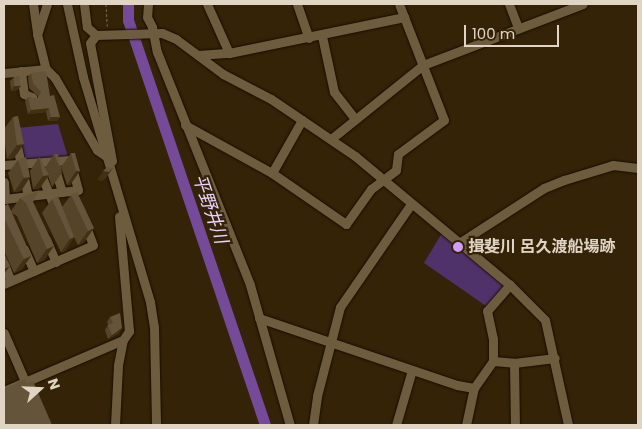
<!DOCTYPE html>
<meta charset="utf-8">
<style>
body{margin:0}
#map{position:relative;width:642px;height:429px;overflow:hidden;background:#342306;font-family:Poppins,"Noto Sans JP",sans-serif}
div>[style]{position:absolute}
[style*='--x']{left:calc(var(--x)*1px);top:calc(var(--y)*1px);width:calc(var(--w)*1px);rotate:calc(var(--a)*1deg)}
.green>*{inset:0;background:#4f3269}
.river>*{height:11px;margin:-5.5px;padding:0 5.5px;transform-origin:5.5px;border-radius:5.5px;background:#754a99}
.path>*{height:1px;margin-top:-0.5px;transform-origin:0;background:repeating-linear-gradient(90deg,#786a52 0 2.5px,transparent 0 5px)}
.roads{filter:drop-shadow(0 0 1px #190d00) drop-shadow(0 0 1px #190d00)}
.minor>*{height:9px;margin:-4.5px;padding:0 4.5px;transform-origin:4.5px;border-radius:4.5px;background:#6e5c3e}
.wall>*{inset:0;background:#554428}
.shaded-wall>*{inset:0;background:#423013}
.building>*{inset:0;background:#645439}
.dots>*{width:14px;height:14px;translate:-50% -50%;box-sizing:border-box;border:2px solid #342306;border-radius:50%}
span{translate:-50% -50%;white-space:nowrap;text-align:center;line-height:1.15;-webkit-text-stroke:4.5px #342306;paint-order:stroke}
.poi-label{font-size:16px;color:#e0d5c5;font-weight:700}
.left{translate:0 -50%;text-align:left}
.water-label{font-size:18px;color:#e8d3ff;font-style:italic}
.frame{position:absolute;inset:0;border:5px solid #e0d5c5;pointer-events:none}
.north{position:absolute;left:15px;top:364px;width:50px;height:50px;-webkit-text-stroke:4px #342306;paint-order:stroke;rotate:70deg;font-size:14px;font-weight:700;line-height:20px;text-align:center;color:#e0d5c5}
.north::after{content:'';display:block;margin:auto;width:18px;height:22px;background:#e0d5c5;clip-path:polygon(50% 0,100% 100%,50% 72%,0 100%)}
.scale{position:absolute;left:464px;top:25px;width:95px;height:22px;box-sizing:border-box;border:2px solid #e0d5c5;border-top:0;padding-left:6px;font-size:15px;line-height:18px;white-space:nowrap;color:#e0d5c5;-webkit-text-stroke:4px #342306;paint-order:stroke}
</style>
<div id="map">
<div class="green">
<i style="clip-path:polygon(58px 124px,68px 157px,21px 161px,17px 128px)"></i>
<i style="clip-path:polygon(442px 233px,507px 285px,486px 306px,424px 263px)"></i>
</div>
<div class="river">
<i style="--x:128;--y:4;--w:16;--a:90"></i>
<i style="--x:128;--y:20;--w:428;--a:71.3"></i>
</div>
<div class="path">
<i style="--x:106;--y:4;--w:22;--a:87"></i>
</div>
<div class="roads">
<div class="minor">
<i style="--x:33;--y:4;--w:30;--a:82"></i>
<i style="--x:47;--y:4;--w:32;--a:108"></i>
<i style="--x:37;--y:34;--w:36;--a:76"></i>
<i style="--x:46;--y:69;--w:13;--a:45"></i>
<i style="--x:55;--y:78;--w:83;--a:59.7"></i>
<i style="--x:97;--y:150;--w:11;--a:34"></i>
<i style="--x:67;--y:4;--w:75;--a:77.6"></i>
<i style="--x:83;--y:77;--w:235;--a:73.4"></i>
<i style="--x:150;--y:302;--w:25;--a:81"></i>
<i style="--x:154;--y:327;--w:98;--a:88.8"></i>
<i style="--x:84;--y:4;--w:23;--a:83"></i>
<i style="--x:87;--y:27;--w:12;--a:42"></i>
<i style="--x:96;--y:35;--w:66;--a:-1.7"></i>
<i style="--x:162;--y:33;--w:15;--a:23"></i>
<i style="--x:176;--y:39;--w:59;--a:36.7"></i>
<i style="--x:223;--y:74;--w:54;--a:27.5"></i>
<i style="--x:271;--y:99;--w:102;--a:34.2"></i>
<i style="--x:355;--y:156;--w:202;--a:39.8"></i>
<i style="--x:510;--y:285;--w:49;--a:45"></i>
<i style="--x:545;--y:320;--w:107;--a:77.6"></i>
<i style="--x:148;--y:4;--w:13;--a:94"></i>
<i style="--x:147;--y:17;--w:11;--a:63"></i>
<i style="--x:152;--y:27;--w:25;--a:79"></i>
<i style="--x:157;--y:52;--w:251;--a:68.2"></i>
<i style="--x:250;--y:285;--w:146;--a:74.1"></i>
<i style="--x:207;--y:4;--w:54;--a:65.8"></i>
<i style="--x:297;--y:4;--w:36;--a:71"></i>
<i style="--x:509;--y:4;--w:26;--a:69"></i>
<i style="--x:96;--y:35;--w:10;--a:127"></i>
<i style="--x:90;--y:43;--w:120;--a:79.4"></i>
<i style="--x:322;--y:36;--w:57;--a:77.9"></i>
<i style="--x:334;--y:92;--w:33;--a:52"></i>
<i style="--x:198;--y:55;--w:31;--a:-4"></i>
<i style="--x:229;--y:53;--w:179;--a:-11.6"></i>
<i style="--x:21;--y:71;--w:23;--a:83"></i>
<i style="--x:24;--y:94;--w:9;--a:21"></i>
<i style="--x:4;--y:73;--w:42;--a:-5.4"></i>
<i style="--x:185;--y:125;--w:99;--a:28.9"></i>
<i style="--x:272;--y:173;--w:90;--a:34.6"></i>
<i style="--x:346;--y:224;--w:43;--a:-54.5"></i>
<i style="--x:371;--y:189;--w:31;--a:-37"></i>
<i style="--x:396;--y:170;--w:16;--a:-83"></i>
<i style="--x:398;--y:154;--w:57;--a:-36.5"></i>
<i style="--x:444;--y:120;--w:124;--a:-111.2"></i>
<i style="--x:331;--y:139;--w:118;--a:-38.8"></i>
<i style="--x:423;--y:65;--w:171;--a:-20.9"></i>
<i style="--x:16;--y:142;--w:55;--a:77.5"></i>
<i style="--x:4;--y:165;--w:66;--a:-4.3"></i>
<i style="--x:70;--y:160;--w:31;--a:75"></i>
<i style="--x:78;--y:190;--w:74;--a:173"></i>
<i style="--x:5;--y:199;--w:17;--a:-93"></i>
<i style="--x:55;--y:169;--w:24;--a:73"></i>
<i style="--x:40;--y:172;--w:42;--a:67.7"></i>
<i style="--x:272;--y:173;--w:61;--a:-60.5"></i>
<i style="--x:46;--y:239;--w:25;--a:67"></i>
<i style="--x:459;--y:243;--w:101;--a:-32.9"></i>
<i style="--x:544;--y:188;--w:22;--a:-22"></i>
<i style="--x:564;--y:180;--w:51;--a:-17"></i>
<i style="--x:613;--y:165;--w:25;--a:7"></i>
<i style="--x:24;--y:249;--w:24;--a:66"></i>
<i style="--x:4;--y:264;--w:18;--a:68"></i>
<i style="--x:4;--y:284;--w:97;--a:-23.7"></i>
<i style="--x:93;--y:245;--w:22;--a:-111"></i>
<i style="--x:259;--y:318;--w:209;--a:18.7"></i>
<i style="--x:457;--y:385;--w:17;--a:10"></i>
<i style="--x:4;--y:333;--w:58;--a:66.5"></i>
<i style="--x:493;--y:361;--w:21;--a:5"></i>
<i style="--x:514;--y:363;--w:41;--a:-7"></i>
<i style="--x:514;--y:363;--w:62;--a:89.1"></i>
<i style="--x:4;--y:391;--w:129;--a:-23.2"></i>
<i style="--x:115;--y:425;--w:60;--a:-87.1"></i>
<i style="--x:118;--y:365;--w:25;--a:-79"></i>
<i style="--x:123;--y:340;--w:11;--a:-56"></i>
<i style="--x:129;--y:331;--w:115;--a:-95"></i>
<i style="--x:313;--y:425;--w:29;--a:-82"></i>
<i style="--x:317;--y:396;--w:92;--a:-75.5"></i>
<i style="--x:340;--y:307;--w:125;--a:-55.4"></i>
<i style="--x:396;--y:425;--w:57;--a:-73.8"></i>
<i style="--x:466;--y:425;--w:38;--a:-78"></i>
<i style="--x:474;--y:388;--w:33;--a:-55"></i>
<i style="--x:493;--y:361;--w:22;--a:-90"></i>
<i style="--x:493;--y:339;--w:29;--a:-102"></i>
<i style="--x:487;--y:311;--w:35;--a:-49"></i>
</div>
</div>
<div class="wall">
<i style="clip-path:polygon(31px 73px,50px 96px,60px 117px,57px 121px,48px 121px,46px 112px,28px 114px,25px 101px,28px 97px,37px 99px,38px 96px,29px 88px,28px 77px)"></i>
<i style="clip-path:polygon(14px 77px,21px 86px,17px 90px,11px 91px,10px 81px)"></i>
<i style="clip-path:polygon(13px 117px,24px 144px,14px 158px,7px 159px,4px 136px,4px 129px)"></i>
<i style="clip-path:polygon(71px 153px,80px 171px,70px 185px,67px 185px,61px 167px)"></i>
<i style="clip-path:polygon(54px 154px,62px 173px,52px 187px,48px 176px,40px 188px,33px 189px,30px 171px,39px 157px,45px 168px)"></i>
<i style="clip-path:polygon(18px 160px,30px 177px,21px 191px,14px 192px,8px 173px)"></i>
<i style="clip-path:polygon(71px 195px,94px 228px,84px 242px,78px 245px,74px 237px,65px 251px,61px 252px,42px 213px,52px 199px,62px 207px)"></i>
<i style="clip-path:polygon(20px 198px,33px 202px,54px 246px,44px 260px,37px 263px,17px 216px,12px 213px,31px 256px,22px 269px,14px 273px,4px 251px,4px 206px,11px 211px)"></i>
<i style="clip-path:polygon(110px 317px,119px 333px,108px 339px,105px 330px,108px 325px,107px 322px)"></i>
</div>
<div class="shaded-wall">
<i style="clip-path:polygon(14px 86px,21px 86px,17px 90px,11px 91px)"></i>
<i style="clip-path:polygon(49px 108px,46px 112px,28px 114px,31px 110px)"></i>
<i style="clip-path:polygon(51px 117px,60px 117px,57px 121px,48px 121px)"></i>
<i style="clip-path:polygon(24px 144px,14px 158px,7px 159px,17px 145px)"></i>
<i style="clip-path:polygon(113px 168px,106px 178px,102px 181px,97px 180px,103px 171px)"></i>
<i style="clip-path:polygon(76px 171px,80px 171px,70px 185px,67px 185px)"></i>
<i style="clip-path:polygon(49px 175px,40px 188px,33px 189px,43px 176px)"></i>
<i style="clip-path:polygon(30px 177px,21px 191px,14px 192px,24px 178px)"></i>
<i style="clip-path:polygon(94px 228px,84px 242px,78px 245px,88px 231px)"></i>
<i style="clip-path:polygon(74px 237px,65px 251px,61px 252px,70px 239px)"></i>
<i style="clip-path:polygon(54px 246px,44px 260px,37px 263px,47px 249px)"></i>
<i style="clip-path:polygon(31px 256px,22px 269px,14px 273px,24px 259px)"></i>
<i style="clip-path:polygon(10px 266px,4px 274px,4px 269px)"></i>
<i style="clip-path:polygon(122px 328px,119px 333px,108px 339px,112px 335px)"></i>
</div>
<div class="building">
<i style="clip-path:polygon(46px 71px,50px 96px,54px 95px,60px 117px,51px 117px,49px 108px,31px 110px,28px 97px,37px 99px,41px 92px,33px 83px,31px 73px)"></i>
<i style="clip-path:polygon(19px 76px,21px 86px,14px 86px,14px 77px)"></i>
<i style="clip-path:polygon(18px 116px,24px 144px,17px 145px,13px 117px)"></i>
<i style="clip-path:polygon(71px 153px,75px 153px,80px 171px,76px 171px)"></i>
<i style="clip-path:polygon(54px 154px,58px 154px,62px 173px)"></i>
<i style="clip-path:polygon(26px 157px,30px 177px,24px 178px,18px 160px)"></i>
<i style="clip-path:polygon(39px 157px,49px 175px,43px 176px)"></i>
<i style="clip-path:polygon(107px 167px,113px 168px,109px 172px,103px 171px)"></i>
<i style="clip-path:polygon(39px 190px,33px 202px,54px 246px,47px 249px,26px 203px,20px 198px)"></i>
<i style="clip-path:polygon(77px 192px,94px 228px,88px 231px,71px 195px)"></i>
<i style="clip-path:polygon(58px 196px,74px 237px,70px 239px,52px 199px)"></i>
<i style="clip-path:polygon(8px 204px,31px 256px,24px 259px,4px 218px,4px 206px)"></i>
<i style="clip-path:polygon(4px 253px,10px 266px,4px 269px)"></i>
<i style="clip-path:polygon(120px 313px,122px 328px,112px 335px,108px 325px,113px 323px,110px 317px)"></i>
<i style="clip-path:polygon(25px 379px,27px 383px,33px 381px,52px 425px,4px 425px,4px 389px)"></i>
</div>
<div class="dots">
<i style="left:458px;top:247px;background:#d09dff"></i>
</div>
<div class="poi-label">
<span class="left" style="left:468px;top:247px">揖斐川 呂久渡船場跡</span>
</div>
<div class="water-label">
<span style="left:210px;top:209px;rotate:71deg">平野井川</span>
</div>
<div class="frame"></div>
<div class="north">N</div>
<div class="scale">100 m</div>
</div>
